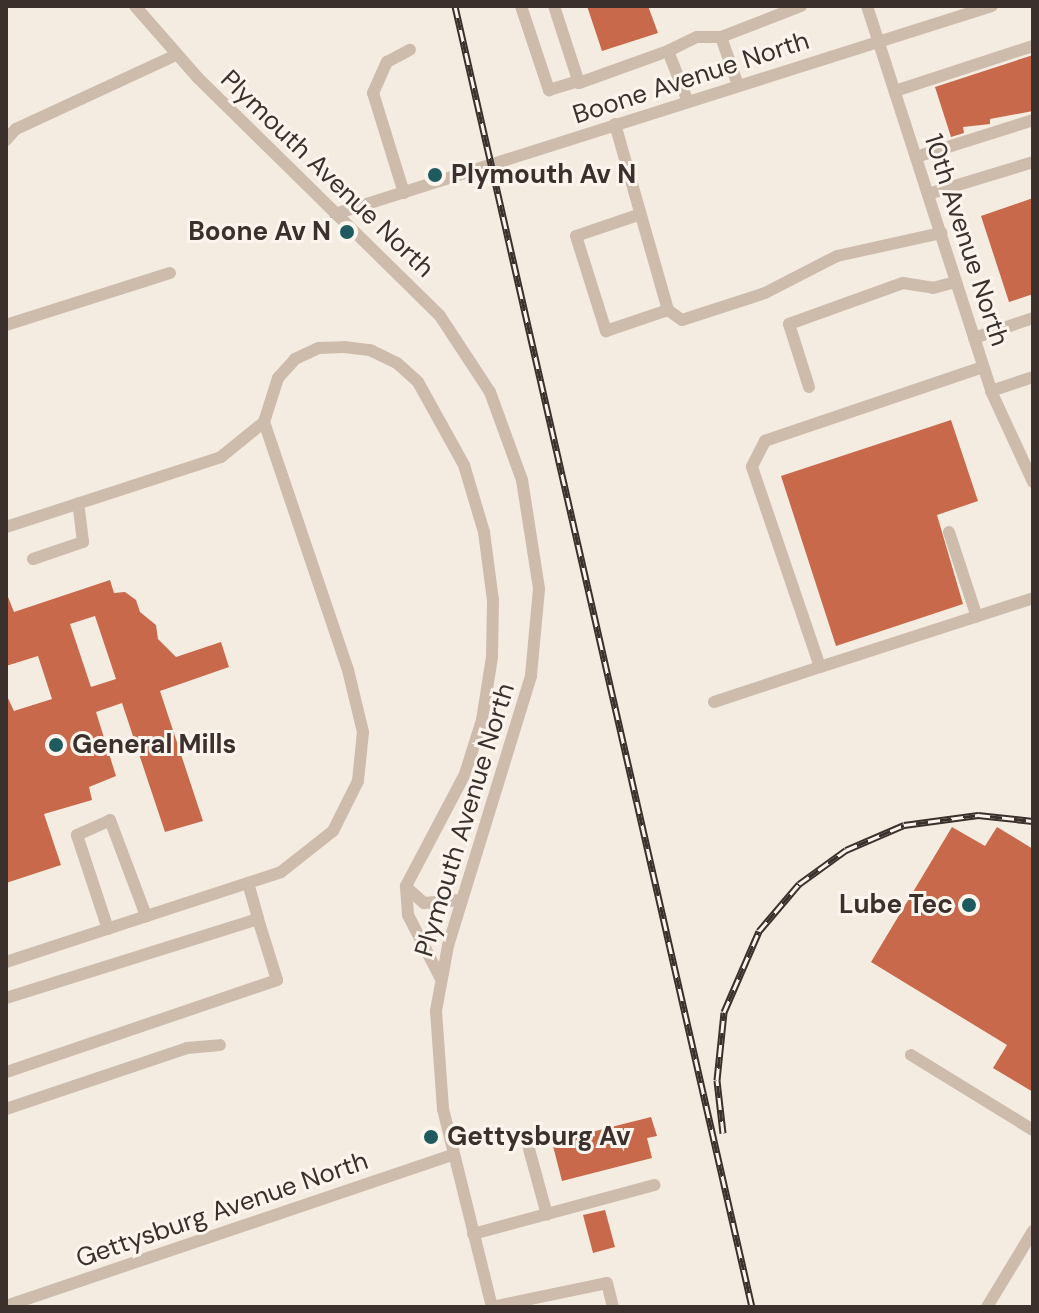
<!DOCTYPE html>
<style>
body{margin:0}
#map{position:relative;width:1039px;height:1313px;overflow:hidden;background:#f4ebe1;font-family:"DM Sans",sans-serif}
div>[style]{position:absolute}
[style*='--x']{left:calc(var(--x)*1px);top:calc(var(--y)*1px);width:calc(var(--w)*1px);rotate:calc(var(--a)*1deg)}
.building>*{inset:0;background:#c8694b}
.minor>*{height:12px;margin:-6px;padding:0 6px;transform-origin:6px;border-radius:6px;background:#cdbbac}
.rail>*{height:7px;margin-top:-3.5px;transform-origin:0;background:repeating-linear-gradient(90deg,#fbf5ee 0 12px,#3b302b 0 24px);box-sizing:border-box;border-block:2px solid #3b302b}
.dots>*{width:22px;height:22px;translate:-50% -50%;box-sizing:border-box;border:4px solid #fbf5ee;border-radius:50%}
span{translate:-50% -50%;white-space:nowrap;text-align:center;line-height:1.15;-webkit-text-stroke:6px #fbf5ee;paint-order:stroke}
.street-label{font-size:26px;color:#3b302b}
.poi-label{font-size:26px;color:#3b302b;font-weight:700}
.left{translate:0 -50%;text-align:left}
.right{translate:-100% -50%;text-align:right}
.frame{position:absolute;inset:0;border:8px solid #3b302b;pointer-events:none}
</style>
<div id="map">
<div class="building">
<i style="clip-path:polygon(587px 6px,648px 6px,658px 33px,602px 51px)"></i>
<i style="clip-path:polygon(1033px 55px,1033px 111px,990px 119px,990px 124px,963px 127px,964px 133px,951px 137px,935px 87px)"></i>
<i style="clip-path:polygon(1033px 198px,1033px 294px,1009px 302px,981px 216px)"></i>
<i style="clip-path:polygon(951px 420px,978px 501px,937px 515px,963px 604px,836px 646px,781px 476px)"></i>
<i style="clip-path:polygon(evenodd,110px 580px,114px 593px,125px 592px,136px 600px,140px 612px,156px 625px,158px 639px,176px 657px,221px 642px,229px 667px,160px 691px,203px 821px,165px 832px,122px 703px,96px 712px,116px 776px,89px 787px,92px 800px,44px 814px,61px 865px,6px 883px,6px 694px,14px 711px,52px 699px,38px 656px,6px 666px,6px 592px,14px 612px,110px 580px,95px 616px,116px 679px,91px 687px,70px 624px,95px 616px)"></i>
<i style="clip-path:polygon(952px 827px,985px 846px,997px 827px,1033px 849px,1033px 1092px,993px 1068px,1007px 1045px,871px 962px)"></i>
<i style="clip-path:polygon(651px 1117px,657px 1136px,647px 1138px,652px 1158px,562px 1181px,552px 1142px)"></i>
<i style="clip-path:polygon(605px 1210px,615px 1247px,593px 1253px,583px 1215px)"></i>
</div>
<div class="minor">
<i style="--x:135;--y:6;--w:96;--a:48.8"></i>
<i style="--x:198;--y:78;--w:339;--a:44.5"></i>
<i style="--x:440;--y:316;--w:91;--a:56.7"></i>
<i style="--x:490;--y:392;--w:94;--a:70"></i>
<i style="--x:522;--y:480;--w:110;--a:81.1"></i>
<i style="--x:539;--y:589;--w:87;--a:95.3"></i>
<i style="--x:531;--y:676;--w:282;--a:107.1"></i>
<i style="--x:448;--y:946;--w:66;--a:100.5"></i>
<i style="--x:436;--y:1011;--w:98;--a:85.9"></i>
<i style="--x:443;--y:1109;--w:204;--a:76.1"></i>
<i style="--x:521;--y:6;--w:89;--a:71.6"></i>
<i style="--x:549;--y:90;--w:30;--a:-17"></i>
<i style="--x:554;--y:6;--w:81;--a:72"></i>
<i style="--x:579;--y:83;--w:95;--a:-19.8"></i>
<i style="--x:668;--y:51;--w:55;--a:68.6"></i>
<i style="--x:867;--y:6;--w:404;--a:72.1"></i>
<i style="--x:991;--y:391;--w:100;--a:65.2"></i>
<i style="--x:668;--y:51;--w:32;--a:-26"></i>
<i style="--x:697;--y:37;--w:24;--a:0"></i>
<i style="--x:738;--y:85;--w:51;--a:-109.5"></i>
<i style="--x:721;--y:37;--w:86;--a:-21.2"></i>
<i style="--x:895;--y:91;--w:145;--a:-18.1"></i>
<i style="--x:615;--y:124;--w:193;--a:74.1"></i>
<i style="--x:668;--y:310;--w:17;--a:36"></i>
<i style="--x:682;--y:320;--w:87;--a:-18"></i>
<i style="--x:765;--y:293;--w:81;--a:-27.2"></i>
<i style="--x:837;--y:256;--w:107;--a:-12.5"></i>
<i style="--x:6;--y:140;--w:15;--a:-48"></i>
<i style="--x:16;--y:129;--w:176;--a:-24.8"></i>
<i style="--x:916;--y:157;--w:123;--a:-17.5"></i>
<i style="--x:404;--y:193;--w:105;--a:-107.2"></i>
<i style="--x:373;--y:93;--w:34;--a:-66"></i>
<i style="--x:387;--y:62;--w:26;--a:-28"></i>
<i style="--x:928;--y:194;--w:110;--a:-16.9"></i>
<i style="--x:335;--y:214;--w:689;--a:-17.57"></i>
<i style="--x:638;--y:215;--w:65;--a:161.3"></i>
<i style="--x:576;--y:236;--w:100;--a:72.5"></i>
<i style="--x:606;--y:331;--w:65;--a:-18.7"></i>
<i style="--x:6;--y:325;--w:172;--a:-17.6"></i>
<i style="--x:974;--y:338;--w:62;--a:-18.7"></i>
<i style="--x:983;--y:367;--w:230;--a:161.3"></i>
<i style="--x:765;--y:441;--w:29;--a:117"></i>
<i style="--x:752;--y:467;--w:211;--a:71.2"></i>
<i style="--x:820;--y:667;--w:224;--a:-17.9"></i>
<i style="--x:809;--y:387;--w:66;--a:-107.6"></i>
<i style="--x:789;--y:324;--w:121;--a:-19.8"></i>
<i style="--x:903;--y:283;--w:30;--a:9"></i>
<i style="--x:933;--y:288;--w:24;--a:-15"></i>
<i style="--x:991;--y:391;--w:44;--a:-18.4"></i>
<i style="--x:6;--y:527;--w:226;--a:-18"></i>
<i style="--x:221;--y:457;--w:55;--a:-39.1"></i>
<i style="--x:949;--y:532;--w:89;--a:71.8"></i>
<i style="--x:33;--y:559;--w:53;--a:-18.8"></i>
<i style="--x:83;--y:542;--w:39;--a:-97"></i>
<i style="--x:714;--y:702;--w:112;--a:-18.3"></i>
<i style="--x:248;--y:883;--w:37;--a:74"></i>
<i style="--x:406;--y:887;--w:24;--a:42"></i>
<i style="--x:424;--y:903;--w:38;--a:-5"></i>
<i style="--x:108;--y:929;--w:99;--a:-108.3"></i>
<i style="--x:77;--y:835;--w:36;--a:-24"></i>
<i style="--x:110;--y:820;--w:103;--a:69.4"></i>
<i style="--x:6;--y:962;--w:289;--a:-18.1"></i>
<i style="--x:281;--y:872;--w:66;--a:-38.3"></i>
<i style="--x:333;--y:831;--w:56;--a:-63.4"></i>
<i style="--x:358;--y:781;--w:49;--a:-84.2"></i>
<i style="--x:363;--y:732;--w:64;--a:-103.6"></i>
<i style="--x:348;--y:670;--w:262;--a:-108.7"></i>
<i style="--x:264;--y:422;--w:46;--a:-72.3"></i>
<i style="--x:278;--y:378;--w:25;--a:-48"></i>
<i style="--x:295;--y:359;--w:26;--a:-25"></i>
<i style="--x:319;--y:348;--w:25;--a:-2"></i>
<i style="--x:344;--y:347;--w:26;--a:7"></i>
<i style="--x:370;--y:350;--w:30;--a:26"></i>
<i style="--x:397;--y:363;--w:28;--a:42"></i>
<i style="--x:418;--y:382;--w:95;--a:61"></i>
<i style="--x:464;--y:465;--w:70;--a:73.4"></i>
<i style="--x:484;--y:532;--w:69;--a:82.5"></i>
<i style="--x:493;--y:600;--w:57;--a:91"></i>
<i style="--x:492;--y:657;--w:64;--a:99"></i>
<i style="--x:482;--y:720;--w:57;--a:107.5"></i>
<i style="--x:465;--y:774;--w:127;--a:117.8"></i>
<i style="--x:406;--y:886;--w:29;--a:86"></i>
<i style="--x:408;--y:915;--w:70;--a:62.7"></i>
<i style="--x:6;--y:998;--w:264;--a:-17.4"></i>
<i style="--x:258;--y:919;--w:64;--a:72.7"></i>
<i style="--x:277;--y:980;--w:286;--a:161.2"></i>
<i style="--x:911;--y:1055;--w:143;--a:31.6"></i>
<i style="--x:6;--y:1109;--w:191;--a:-18.6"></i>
<i style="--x:187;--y:1048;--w:33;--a:-5"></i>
<i style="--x:529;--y:1149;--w:68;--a:74.7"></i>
<i style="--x:473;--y:1234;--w:188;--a:-15.1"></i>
<i style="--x:6;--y:1306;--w:472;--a:-18.7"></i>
<i style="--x:492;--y:1307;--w:117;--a:-11.8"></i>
<i style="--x:607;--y:1283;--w:25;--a:76"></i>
<i style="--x:987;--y:1307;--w:89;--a:-58.8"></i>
</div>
<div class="rail">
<i style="--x:455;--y:6;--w:1334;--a:77.14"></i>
<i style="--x:723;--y:1133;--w:53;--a:-96.5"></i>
<i style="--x:717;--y:1080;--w:68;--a:-84.1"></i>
<i style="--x:724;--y:1012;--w:88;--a:-66.6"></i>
<i style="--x:759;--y:931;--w:62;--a:-49.6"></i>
<i style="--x:799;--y:884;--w:58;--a:-35.9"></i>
<i style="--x:846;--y:850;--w:63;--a:-23.3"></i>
<i style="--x:904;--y:825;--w:75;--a:-7.7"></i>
<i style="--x:978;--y:815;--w:55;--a:6.2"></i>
</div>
<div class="dots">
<i style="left:435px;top:175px;background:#1f5a5e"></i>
<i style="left:347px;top:232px;background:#1f5a5e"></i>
<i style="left:56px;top:745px;background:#1f5a5e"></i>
<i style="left:969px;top:905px;background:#1f5a5e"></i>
<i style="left:431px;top:1137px;background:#1f5a5e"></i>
</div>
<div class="street-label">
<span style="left:691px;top:78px;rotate:-18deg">Boone Avenue North</span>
<span style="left:327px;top:174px;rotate:44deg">Plymouth Avenue North</span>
<span style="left:966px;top:240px;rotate:72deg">10th Avenue North</span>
<span style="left:465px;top:820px;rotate:-73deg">Plymouth Avenue North</span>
<span style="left:222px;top:1210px;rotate:-19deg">Gettysburg Avenue North</span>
</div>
<div class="poi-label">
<span class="left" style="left:451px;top:175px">Plymouth Av N</span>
<span class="right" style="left:331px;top:232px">Boone Av N</span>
<span class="left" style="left:72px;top:745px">General Mills</span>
<span class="right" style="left:953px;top:905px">Lube Tec</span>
<span class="left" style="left:447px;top:1137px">Gettysburg Av</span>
</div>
<div class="frame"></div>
</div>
